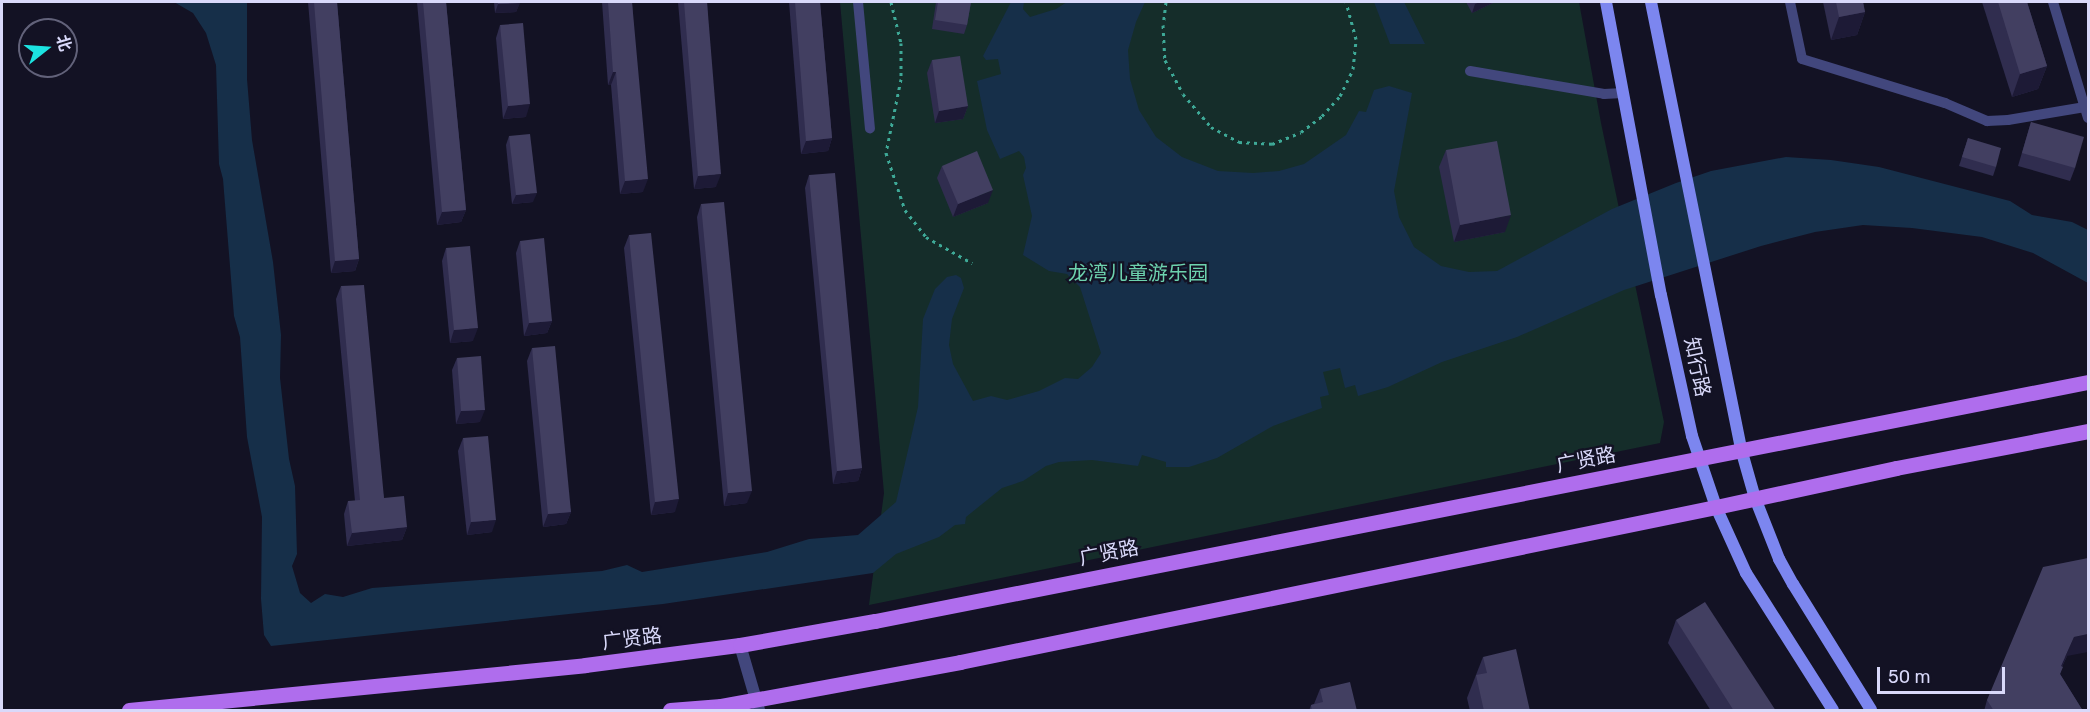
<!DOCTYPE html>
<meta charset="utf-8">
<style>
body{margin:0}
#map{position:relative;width:2090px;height:712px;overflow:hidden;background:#131224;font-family:Rubik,"Noto Sans SC",sans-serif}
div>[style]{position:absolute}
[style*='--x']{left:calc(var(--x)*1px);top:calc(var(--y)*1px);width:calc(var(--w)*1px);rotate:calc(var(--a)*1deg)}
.green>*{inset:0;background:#152d2a}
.water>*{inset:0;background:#162f49}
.path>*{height:3px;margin-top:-1.5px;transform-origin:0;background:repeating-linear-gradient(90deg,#3ea997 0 3px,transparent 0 7.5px)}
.service>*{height:10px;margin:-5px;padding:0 5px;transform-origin:5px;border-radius:5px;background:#42477d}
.tertiary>*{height:12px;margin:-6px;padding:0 6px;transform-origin:6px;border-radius:6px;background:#42477d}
.secondary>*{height:12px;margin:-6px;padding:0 6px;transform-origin:6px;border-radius:6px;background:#7c86ef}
.primary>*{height:15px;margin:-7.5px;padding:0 7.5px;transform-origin:7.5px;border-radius:7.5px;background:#af6ded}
.wall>*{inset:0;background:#302d4f}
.shaded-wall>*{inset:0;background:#1d1a36}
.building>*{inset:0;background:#423f61}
span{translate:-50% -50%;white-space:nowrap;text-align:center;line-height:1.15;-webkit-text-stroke:4.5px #131224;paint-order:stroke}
.park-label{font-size:20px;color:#6dd2ae}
.street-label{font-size:20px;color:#d9d9fa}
.frame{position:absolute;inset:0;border:3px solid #d9d9fa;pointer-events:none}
.north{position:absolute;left:18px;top:18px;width:60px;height:60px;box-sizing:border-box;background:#131224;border:2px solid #62627a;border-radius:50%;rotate:73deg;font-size:16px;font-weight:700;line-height:24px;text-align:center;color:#d9d9fa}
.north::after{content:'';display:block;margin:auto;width:21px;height:27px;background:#1ce3e1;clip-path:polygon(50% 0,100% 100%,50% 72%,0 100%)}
.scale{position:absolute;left:1877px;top:667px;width:128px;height:27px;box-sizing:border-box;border:3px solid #d9d9fa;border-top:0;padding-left:8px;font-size:18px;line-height:21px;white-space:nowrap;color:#d9d9fa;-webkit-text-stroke:4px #131224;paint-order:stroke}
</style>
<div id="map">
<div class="green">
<i style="clip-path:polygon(840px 2px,1579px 2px,1601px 123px,1664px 422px,1660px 443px,869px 605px,884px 493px)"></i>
</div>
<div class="water">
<i style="clip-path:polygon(174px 2px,247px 2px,247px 79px,252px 140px,273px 262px,281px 335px,280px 378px,289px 459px,295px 486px,297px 554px,292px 566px,300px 593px,311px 603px,325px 594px,343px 597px,372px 588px,602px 571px,627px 565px,642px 572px,767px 552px,809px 539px,858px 535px,896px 502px,918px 407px,923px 319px,935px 289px,947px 277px,956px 275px,961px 278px,964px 288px,952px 319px,949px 345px,953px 364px,973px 401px,991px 396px,1007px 400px,1039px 391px,1065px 378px,1078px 379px,1092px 367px,1101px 353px,1080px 287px,1067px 274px,1049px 271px,1023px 255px,1032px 216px,1023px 175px,1026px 168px,1024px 157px,1019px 151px,1000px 159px,987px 130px,977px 81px,1001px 74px,998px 59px,986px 60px,983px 56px,1011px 2px,1024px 2px,1023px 9px,1030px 17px,1056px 9px,1067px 2px,1145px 2px,1136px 22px,1128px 50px,1130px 79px,1139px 110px,1156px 137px,1182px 157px,1218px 171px,1253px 173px,1279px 171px,1304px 164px,1346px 135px,1359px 111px,1366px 112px,1374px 90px,1389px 86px,1412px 93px,1394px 191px,1399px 217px,1414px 247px,1441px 266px,1469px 272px,1497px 271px,1612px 209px,1676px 183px,1711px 171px,1786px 157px,1831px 160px,1879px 167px,2010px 201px,2032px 215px,2072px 222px,2088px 230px,2088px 283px,2033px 253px,1982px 237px,1912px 228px,1863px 225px,1815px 232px,1761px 246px,1624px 290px,1517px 337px,1442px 362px,1388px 387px,1358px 396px,1355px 385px,1345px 388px,1340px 368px,1323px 372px,1329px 395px,1320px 397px,1322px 408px,1273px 426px,1217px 458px,1189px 467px,1166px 467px,1166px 462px,1142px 455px,1138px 466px,1092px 460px,1059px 462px,1046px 466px,1023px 481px,1002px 488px,966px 517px,965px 524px,955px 525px,939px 537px,896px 554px,873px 573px,663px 604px,271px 646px,264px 635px,261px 599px,262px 517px,247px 437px,240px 337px,234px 316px,223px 179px,219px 164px,216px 65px,206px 33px,193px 13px)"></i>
<i style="clip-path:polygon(1374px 2px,1404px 2px,1425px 44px,1390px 44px)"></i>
</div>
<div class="path">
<i style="--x:891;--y:2;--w:42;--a:76.3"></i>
<i style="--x:901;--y:43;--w:36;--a:90"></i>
<i style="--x:901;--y:79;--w:76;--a:101.5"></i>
<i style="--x:886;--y:153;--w:60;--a:71.6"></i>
<i style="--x:905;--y:210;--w:34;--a:52"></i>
<i style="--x:926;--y:237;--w:53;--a:29.5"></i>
<i style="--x:1166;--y:2;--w:23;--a:97"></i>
<i style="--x:1163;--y:25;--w:35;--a:87"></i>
<i style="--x:1165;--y:60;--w:38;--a:62"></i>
<i style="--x:1183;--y:94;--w:43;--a:49.7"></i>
<i style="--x:1211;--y:127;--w:32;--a:28"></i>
<i style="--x:1239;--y:142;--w:33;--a:3"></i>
<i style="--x:1272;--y:144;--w:31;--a:-22"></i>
<i style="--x:1301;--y:132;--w:26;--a:-37"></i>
<i style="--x:1322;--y:116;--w:27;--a:-48"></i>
<i style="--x:1340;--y:96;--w:30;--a:-64"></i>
<i style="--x:1353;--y:69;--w:30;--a:-84"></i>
<i style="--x:1356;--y:39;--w:38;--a:-105"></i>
</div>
<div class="service">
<i style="--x:858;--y:2;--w:127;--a:84.6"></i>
<i style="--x:1790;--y:2;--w:58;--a:78.1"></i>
<i style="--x:1802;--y:59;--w:150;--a:17.1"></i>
<i style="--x:1945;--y:103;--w:46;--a:23.2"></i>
<i style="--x:1987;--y:121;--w:21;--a:-3"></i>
<i style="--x:2008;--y:120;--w:78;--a:-9.6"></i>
<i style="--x:2053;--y:2;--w:121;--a:73.2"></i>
<i style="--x:1470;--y:71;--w:136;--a:9.7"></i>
<i style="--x:1604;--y:94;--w:19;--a:-3"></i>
</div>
<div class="tertiary">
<i style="--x:740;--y:645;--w:68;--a:73.7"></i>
</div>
<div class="secondary">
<i style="--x:1606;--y:2;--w:298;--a:79.4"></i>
<i style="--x:1661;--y:295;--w:144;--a:77.6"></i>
<i style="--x:1692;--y:436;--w:75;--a:71.3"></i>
<i style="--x:1716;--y:507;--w:72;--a:65.6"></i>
<i style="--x:1746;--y:573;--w:162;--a:57.6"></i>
<i style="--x:1651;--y:2;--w:456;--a:78.6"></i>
<i style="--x:1741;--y:449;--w:51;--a:74.1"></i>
<i style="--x:1755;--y:498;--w:66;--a:68.5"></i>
<i style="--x:1779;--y:559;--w:29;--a:61"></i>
<i style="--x:1793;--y:584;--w:148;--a:58.2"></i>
</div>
<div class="primary">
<i style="--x:129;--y:710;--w:458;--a:-5.6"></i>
<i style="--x:585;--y:665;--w:156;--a:-7.4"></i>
<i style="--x:740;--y:645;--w:137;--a:-10.1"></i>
<i style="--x:875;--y:621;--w:1236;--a:-11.15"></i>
<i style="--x:670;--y:710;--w:51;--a:-4.5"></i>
<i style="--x:721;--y:706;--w:243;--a:-10.4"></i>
<i style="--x:960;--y:662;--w:772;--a:-11.59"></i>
<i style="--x:1716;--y:507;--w:184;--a:-12.2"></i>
<i style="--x:1896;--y:468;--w:196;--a:-10.9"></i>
</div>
<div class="wall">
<i style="clip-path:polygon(308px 2px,337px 2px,359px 259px,355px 271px,331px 273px)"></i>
<i style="clip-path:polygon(417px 2px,446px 2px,466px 210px,461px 222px,437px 225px)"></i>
<i style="clip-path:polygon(494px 2px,520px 2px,516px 12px,495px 13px)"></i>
<i style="clip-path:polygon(602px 2px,632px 2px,643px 192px,620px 194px,611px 85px,608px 85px)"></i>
<i style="clip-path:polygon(678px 2px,707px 2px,716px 187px,694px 189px)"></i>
<i style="clip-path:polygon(789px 2px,820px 2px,832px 138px,828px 151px,801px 154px)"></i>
<i style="clip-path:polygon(936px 2px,971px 2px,967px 25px,964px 34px,932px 29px)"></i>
<i style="clip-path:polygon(1466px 2px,1495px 2px,1472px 13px)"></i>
<i style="clip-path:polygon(1823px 2px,1863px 2px,1865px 12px,1857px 35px,1831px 40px)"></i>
<i style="clip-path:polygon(1982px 2px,2027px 2px,2047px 66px,2038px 89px,2012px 97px)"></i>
<i style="clip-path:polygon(500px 25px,526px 117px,503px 119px,496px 38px)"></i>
<i style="clip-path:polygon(932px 60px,968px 106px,963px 119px,935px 123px,927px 73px)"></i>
<i style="clip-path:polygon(2031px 122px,2075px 168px,2070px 181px,2018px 166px)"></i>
<i style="clip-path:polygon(509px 136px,533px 202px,512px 204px,506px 145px)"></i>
<i style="clip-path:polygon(1968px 138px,1996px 167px,1993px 176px,1959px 166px)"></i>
<i style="clip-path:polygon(1446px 150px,1505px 232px,1454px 242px,1439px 167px)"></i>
<i style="clip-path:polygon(942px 166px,988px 203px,953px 217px,937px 178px)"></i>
<i style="clip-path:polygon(809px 175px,862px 468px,858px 481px,833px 484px,805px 188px)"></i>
<i style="clip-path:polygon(701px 204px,747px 503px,724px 506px,697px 217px)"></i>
<i style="clip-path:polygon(629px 235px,675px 512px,651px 515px,624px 248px)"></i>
<i style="clip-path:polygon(520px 241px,552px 321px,547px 333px,524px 336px,516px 253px)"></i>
<i style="clip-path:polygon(446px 248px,473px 341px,450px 343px,442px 261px)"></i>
<i style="clip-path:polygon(341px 286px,384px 498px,407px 527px,402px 540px,347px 546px,344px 514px,348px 501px,355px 501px,336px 299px)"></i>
<i style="clip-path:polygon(532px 348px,571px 512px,566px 524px,543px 527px,527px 361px)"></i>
<i style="clip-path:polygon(457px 358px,480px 422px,456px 424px,452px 370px)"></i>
<i style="clip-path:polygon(463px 438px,492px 532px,467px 535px,458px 451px)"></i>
<i style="clip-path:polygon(1676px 620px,1776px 711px,1711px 711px,1668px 643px)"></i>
<i style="clip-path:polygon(2067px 656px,2062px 667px,2060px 674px,2083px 711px,1984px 711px,1987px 700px)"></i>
<i style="clip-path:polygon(1483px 657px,1530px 711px,1470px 711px,1467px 698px)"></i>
<i style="clip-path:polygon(1320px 689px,1357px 711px,1309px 711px,1311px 705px,1314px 704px)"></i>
</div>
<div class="shaded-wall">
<i style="clip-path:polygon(1480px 2px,1495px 2px,1472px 13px,1475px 4px)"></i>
<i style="clip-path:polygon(520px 3px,516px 12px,495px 13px,498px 4px)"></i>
<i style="clip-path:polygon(1865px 12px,1857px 35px,1831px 40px,1839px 17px)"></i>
<i style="clip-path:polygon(2047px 66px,2038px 89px,2012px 97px,2020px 74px)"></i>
<i style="clip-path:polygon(613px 72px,616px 72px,611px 85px,608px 85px)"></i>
<i style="clip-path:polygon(530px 104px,526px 117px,503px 119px,508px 106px)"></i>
<i style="clip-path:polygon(968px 106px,963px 119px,935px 123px,939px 111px)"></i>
<i style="clip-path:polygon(832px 138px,828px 151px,801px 154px,806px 141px)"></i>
<i style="clip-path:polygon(721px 174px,716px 187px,694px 189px,698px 176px)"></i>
<i style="clip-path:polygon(648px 179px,643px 192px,620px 194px,625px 181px)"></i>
<i style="clip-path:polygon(993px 190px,988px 203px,953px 217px,958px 204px)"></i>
<i style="clip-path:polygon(537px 193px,533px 202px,512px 204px,516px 195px)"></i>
<i style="clip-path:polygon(466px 210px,461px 222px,437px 225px,442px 212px)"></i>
<i style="clip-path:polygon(1511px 215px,1505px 232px,1454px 242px,1460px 225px)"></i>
<i style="clip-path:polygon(359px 259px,355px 271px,331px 273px,335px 261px)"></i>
<i style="clip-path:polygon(552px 321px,547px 333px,524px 336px,529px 323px)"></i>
<i style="clip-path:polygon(478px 328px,473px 341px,450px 343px,454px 330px)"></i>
<i style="clip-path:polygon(485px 410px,480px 422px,456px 424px,461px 411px)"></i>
<i style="clip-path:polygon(862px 468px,858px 481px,833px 484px,837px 471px)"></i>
<i style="clip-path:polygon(752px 491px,747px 503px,724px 506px,728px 493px)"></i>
<i style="clip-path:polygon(679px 499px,675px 512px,651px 515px,655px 502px)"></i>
<i style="clip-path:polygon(571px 512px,566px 524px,543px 527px,548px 514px)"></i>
<i style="clip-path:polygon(496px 520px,492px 532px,467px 535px,471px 522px)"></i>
<i style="clip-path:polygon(407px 527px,402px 540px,347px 546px,352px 533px)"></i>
<i style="clip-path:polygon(2088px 634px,2088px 652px,2067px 656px,2054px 685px,2061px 666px,2074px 637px)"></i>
</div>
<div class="building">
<i style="clip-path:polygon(314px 2px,337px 2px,359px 259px,335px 261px)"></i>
<i style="clip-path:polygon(423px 2px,446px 2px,466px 210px,442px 212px)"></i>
<i style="clip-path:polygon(498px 2px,520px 2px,520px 3px,498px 4px)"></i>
<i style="clip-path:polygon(608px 2px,632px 2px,648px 179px,625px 181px,616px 72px,613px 72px)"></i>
<i style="clip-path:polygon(684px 2px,707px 2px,721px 174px,698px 176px)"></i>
<i style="clip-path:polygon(795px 2px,820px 2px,832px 138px,806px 141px)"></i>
<i style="clip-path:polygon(938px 2px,971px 2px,967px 25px,935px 20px)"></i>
<i style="clip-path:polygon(1836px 2px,1863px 2px,1865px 12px,1839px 17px)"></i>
<i style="clip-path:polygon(1998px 2px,2027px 2px,2047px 66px,2020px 74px)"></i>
<i style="clip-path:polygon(523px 23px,530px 104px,508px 106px,500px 25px)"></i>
<i style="clip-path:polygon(960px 56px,968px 106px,939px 111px,932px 60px)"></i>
<i style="clip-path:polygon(2031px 122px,2084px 137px,2075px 168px,2022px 153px)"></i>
<i style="clip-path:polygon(530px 134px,537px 193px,516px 195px,509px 136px)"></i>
<i style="clip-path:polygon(1968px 138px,2001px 148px,1996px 167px,1962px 157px)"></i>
<i style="clip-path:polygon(1497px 141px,1511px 215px,1460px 225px,1446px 150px)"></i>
<i style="clip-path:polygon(977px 151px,993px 190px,958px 204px,942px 166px)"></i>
<i style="clip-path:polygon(835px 173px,862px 468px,837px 471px,809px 175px)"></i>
<i style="clip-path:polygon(724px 202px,752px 491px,728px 493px,701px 204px)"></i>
<i style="clip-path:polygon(651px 233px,679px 499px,655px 502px,629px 235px)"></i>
<i style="clip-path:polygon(544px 238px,552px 321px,529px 323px,520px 241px)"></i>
<i style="clip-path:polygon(470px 246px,478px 328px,454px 330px,446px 248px)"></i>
<i style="clip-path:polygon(364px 285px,384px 498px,404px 496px,407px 527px,352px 533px,348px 501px,360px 500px,341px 286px)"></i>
<i style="clip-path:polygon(555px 346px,571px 512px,548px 514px,532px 348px)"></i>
<i style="clip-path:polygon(481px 356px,485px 410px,461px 411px,457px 358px)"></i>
<i style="clip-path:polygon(488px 436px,496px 520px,471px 522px,463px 438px)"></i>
<i style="clip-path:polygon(2088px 558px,2088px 634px,2074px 637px,2061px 666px,2063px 667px,2060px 674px,2083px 711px,1994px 711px,1987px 700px,2043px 567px)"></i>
<i style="clip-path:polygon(1705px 602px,1776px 711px,1734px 711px,1676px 620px)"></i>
<i style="clip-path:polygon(1516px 649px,1530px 711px,1484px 711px,1476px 675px,1487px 673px,1483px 657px)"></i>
<i style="clip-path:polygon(1350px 682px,1357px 711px,1312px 711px,1311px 705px,1323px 702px,1320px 689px)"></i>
</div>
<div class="park-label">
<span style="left:1138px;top:273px">龙湾儿童游乐园</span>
</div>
<div class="street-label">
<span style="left:1697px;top:367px;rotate:78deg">知行路</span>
<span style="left:1586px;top:460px;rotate:-11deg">广贤路</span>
<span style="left:1109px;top:553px;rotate:-11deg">广贤路</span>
<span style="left:632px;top:639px;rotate:-7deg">广贤路</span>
</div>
<div class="frame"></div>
<div class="north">北</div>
<div class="scale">50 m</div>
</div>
